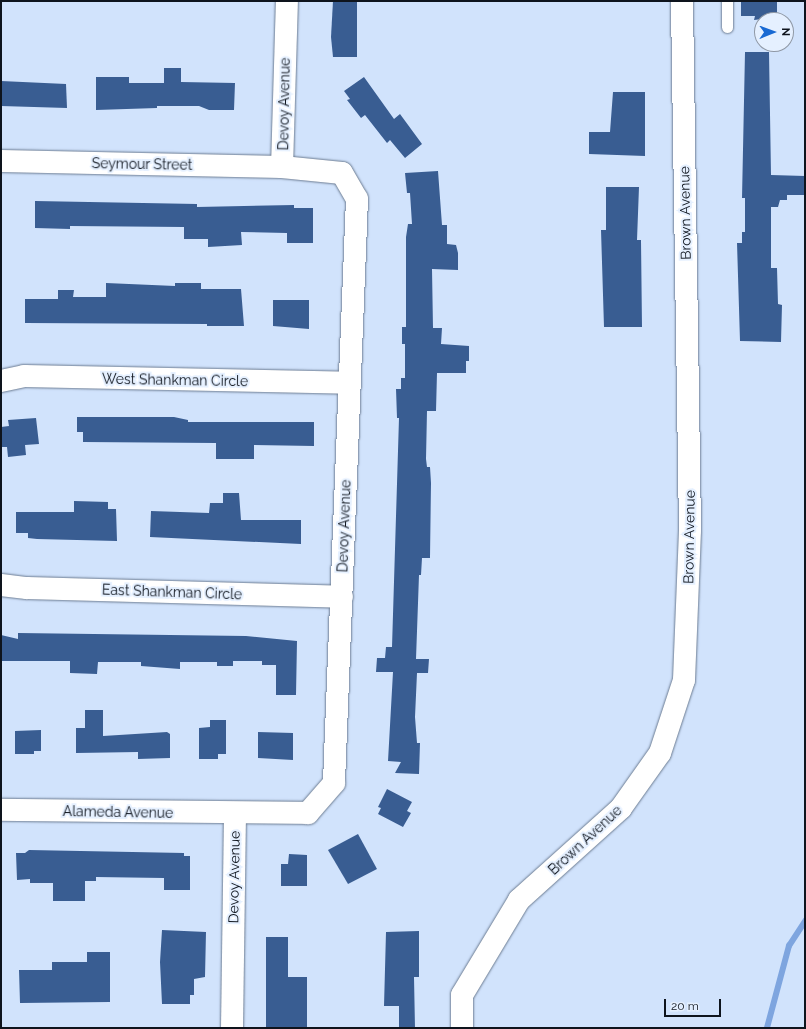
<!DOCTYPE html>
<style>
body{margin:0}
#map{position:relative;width:806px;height:1029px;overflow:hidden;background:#d1e3fc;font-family:Raleway,sans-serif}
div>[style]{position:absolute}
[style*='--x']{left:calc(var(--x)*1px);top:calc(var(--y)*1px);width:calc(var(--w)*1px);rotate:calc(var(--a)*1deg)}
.stream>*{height:5.5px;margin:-2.75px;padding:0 2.75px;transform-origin:2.75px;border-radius:2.75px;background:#7ea5df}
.building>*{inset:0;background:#395d92}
.roads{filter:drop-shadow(0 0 1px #6c7c92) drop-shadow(0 0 1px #6c7c92)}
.service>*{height:11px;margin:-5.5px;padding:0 5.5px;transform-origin:5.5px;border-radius:5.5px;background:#fff}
.minor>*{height:22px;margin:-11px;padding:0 11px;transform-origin:11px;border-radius:11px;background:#fff}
span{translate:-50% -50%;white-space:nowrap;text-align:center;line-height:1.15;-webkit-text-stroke:4px #e5f0ff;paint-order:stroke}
.street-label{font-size:14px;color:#0e141d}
.frame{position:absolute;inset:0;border:2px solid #0e141d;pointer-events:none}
.north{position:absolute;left:754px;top:12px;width:40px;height:40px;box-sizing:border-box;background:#e5f0ff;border:1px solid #8f98a5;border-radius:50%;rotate:89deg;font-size:11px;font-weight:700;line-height:16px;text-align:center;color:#0e141d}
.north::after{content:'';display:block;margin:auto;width:14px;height:18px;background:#1869d3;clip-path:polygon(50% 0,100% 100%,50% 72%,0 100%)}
.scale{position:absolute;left:664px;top:999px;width:57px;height:18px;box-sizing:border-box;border:2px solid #0e141d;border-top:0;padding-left:5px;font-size:12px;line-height:14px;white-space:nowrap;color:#0e141d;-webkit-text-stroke:3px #e5f0ff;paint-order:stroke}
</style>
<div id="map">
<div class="stream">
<i style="--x:767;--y:1028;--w:85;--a:-75"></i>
<i style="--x:789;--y:946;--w:30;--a:-57"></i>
</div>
<div class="building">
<i style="clip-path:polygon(333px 1px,357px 1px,357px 57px,333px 57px,331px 37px)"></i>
<i style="clip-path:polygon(741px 1px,777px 1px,777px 17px,754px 20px,755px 16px,741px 16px)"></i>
<i style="clip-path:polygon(745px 52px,769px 52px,771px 175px,805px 176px,805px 195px,787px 195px,787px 200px,780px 200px,778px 207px,771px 207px,771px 268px,777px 268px,778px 304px,782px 305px,781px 342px,740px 341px,737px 243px,742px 243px,742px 232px,745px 232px,745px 198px,742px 198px)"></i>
<i style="clip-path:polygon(164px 68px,181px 68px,181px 82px,235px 83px,234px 110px,209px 110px,199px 106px,157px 106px,157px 108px,96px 110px,96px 77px,129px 77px,129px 83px,164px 83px)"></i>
<i style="clip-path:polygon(364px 77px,394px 119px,400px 114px,422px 144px,405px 158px,390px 140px,387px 143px,365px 115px,361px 118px,347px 100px,350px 99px,344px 91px)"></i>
<i style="clip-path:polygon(1px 81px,66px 84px,67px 108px,1px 106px)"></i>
<i style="clip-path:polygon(613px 92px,645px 92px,645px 156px,589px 154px,589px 132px,610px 132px)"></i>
<i style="clip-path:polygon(438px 171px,442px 225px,447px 225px,447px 244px,456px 245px,458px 253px,458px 270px,432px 269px,433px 328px,442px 328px,441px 344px,469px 346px,469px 361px,466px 361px,466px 373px,437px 373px,436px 411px,427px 411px,426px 459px,427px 467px,430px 467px,431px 483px,430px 558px,422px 558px,421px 575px,419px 575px,416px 659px,429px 659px,428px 673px,417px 673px,415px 717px,417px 743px,420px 743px,419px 774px,395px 773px,401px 762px,388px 761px,393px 672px,376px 672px,377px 658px,385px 658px,386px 647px,392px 647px,399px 418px,397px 418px,396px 389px,401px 389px,401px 378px,405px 378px,405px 344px,402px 344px,402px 327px,406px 327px,406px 237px,408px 224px,412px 224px,410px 193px,407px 193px,405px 173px)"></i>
<i style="clip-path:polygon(606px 187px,639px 187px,637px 240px,641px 240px,642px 327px,604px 327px,601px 230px,606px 230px)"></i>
<i style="clip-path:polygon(35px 201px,197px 204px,197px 207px,294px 205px,294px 208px,313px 208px,313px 243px,287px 243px,287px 233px,241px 232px,242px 245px,208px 247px,208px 239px,184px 239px,184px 227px,70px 226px,70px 229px,35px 228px)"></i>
<i style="clip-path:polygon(106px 283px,175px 286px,175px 283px,201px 283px,201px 289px,241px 289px,244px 326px,207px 326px,207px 324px,25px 323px,25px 299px,58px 299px,58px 290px,74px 290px,73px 297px,106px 297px)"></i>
<i style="clip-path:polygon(273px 300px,309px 300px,309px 329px,273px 326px)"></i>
<i style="clip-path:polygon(77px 417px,174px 417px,188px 420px,188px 422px,314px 422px,314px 446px,254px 445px,254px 459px,216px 459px,216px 443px,83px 442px,83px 432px,77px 432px)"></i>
<i style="clip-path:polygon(36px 418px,39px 444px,25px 445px,26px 455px,8px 457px,7px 447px,2px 447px,1px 427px,9px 426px,8px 420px)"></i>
<i style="clip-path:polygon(223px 493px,239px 493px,241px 520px,301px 520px,301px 544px,150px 537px,151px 511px,209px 513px,210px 503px,223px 503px)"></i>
<i style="clip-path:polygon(74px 501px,108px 502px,108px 509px,116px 509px,117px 541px,37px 539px,28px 538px,28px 533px,16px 533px,16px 512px,74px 512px)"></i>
<i style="clip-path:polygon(18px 633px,246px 636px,297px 641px,296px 695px,276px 695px,276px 665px,262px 665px,262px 661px,233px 661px,233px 666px,217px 666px,217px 662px,180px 662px,180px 669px,141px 666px,141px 662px,98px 662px,97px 674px,70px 673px,70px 661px,1px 661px,1px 635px,18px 639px)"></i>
<i style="clip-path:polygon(85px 710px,103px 710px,103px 736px,167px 732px,170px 734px,170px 758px,138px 759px,138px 752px,76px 753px,76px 728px,85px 728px)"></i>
<i style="clip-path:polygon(210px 720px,226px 720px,226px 754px,218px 754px,218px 759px,199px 759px,199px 728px,210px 727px)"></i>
<i style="clip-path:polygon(41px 730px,41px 751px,34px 751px,34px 754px,15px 754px,15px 731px)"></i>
<i style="clip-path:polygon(258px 732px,293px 733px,293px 760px,258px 758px)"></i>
<i style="clip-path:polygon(387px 789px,412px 802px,407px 811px,411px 813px,403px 827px,378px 814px,381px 808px,378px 807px)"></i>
<i style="clip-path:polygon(358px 834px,377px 869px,348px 884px,328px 850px)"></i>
<i style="clip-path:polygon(29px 850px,184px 853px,184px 856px,190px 856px,190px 890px,164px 890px,164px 878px,96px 877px,96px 881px,85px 881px,85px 901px,53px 901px,53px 883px,30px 883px,30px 879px,17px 880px,16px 853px,25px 853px)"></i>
<i style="clip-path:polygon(289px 854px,307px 855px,307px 886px,281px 886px,281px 864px,288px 864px)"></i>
<i style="clip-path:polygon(162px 930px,206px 932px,205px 977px,194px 979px,194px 995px,190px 995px,190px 1004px,162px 1004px,160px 962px)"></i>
<i style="clip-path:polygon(419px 931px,419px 977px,414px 977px,415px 1028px,399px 1028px,399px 1006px,384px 1006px,386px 932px)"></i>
<i style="clip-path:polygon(266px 937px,288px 937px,288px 977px,307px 977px,307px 1028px,266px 1028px)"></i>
<i style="clip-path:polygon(87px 952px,110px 952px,110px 1002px,20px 1003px,19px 970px,52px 970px,52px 962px,87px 962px)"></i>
</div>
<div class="roads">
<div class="service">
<i style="--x:727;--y:27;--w:26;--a:-90"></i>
</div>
<div class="minor">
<i style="--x:1;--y:161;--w:281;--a:1.2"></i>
<i style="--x:282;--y:167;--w:60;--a:5.7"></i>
<i style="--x:342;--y:173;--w:30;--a:60"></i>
<i style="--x:357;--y:199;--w:584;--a:92.26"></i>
<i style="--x:334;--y:783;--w:40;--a:131"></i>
<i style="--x:308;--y:813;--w:307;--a:-179.4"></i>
<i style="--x:282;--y:167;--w:166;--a:-88.3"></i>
<i style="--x:1;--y:381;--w:24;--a:-12"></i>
<i style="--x:24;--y:376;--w:325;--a:1.2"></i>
<i style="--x:1;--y:585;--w:26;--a:7"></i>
<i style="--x:27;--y:588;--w:315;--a:1.6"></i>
<i style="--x:232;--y:1028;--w:214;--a:-89.2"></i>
<i style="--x:462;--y:1028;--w:33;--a:-90"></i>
<i style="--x:462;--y:995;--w:111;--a:-59"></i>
<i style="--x:519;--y:900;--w:137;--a:-42"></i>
<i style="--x:621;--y:808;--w:67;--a:-54.7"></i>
<i style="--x:660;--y:753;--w:77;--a:-71.8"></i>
<i style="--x:684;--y:680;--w:150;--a:-87.7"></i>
<i style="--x:690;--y:530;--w:529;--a:-90.87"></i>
</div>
</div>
<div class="street-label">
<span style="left:284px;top:104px;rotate:-89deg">Devoy Avenue</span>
<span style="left:142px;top:164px;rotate:1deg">Seymour Street</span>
<span style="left:685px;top:213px;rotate:-91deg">Brown Avenue</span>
<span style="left:175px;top:380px;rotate:1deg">West Shankman Circle</span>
<span style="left:344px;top:526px;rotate:-88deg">Devoy Avenue</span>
<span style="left:689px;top:537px;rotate:-89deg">Brown Avenue</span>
<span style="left:172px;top:592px;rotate:2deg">East Shankman Circle</span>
<span style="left:118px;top:812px;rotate:1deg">Alameda Avenue</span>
<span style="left:585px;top:840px;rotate:-43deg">Brown Avenue</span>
<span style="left:234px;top:877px;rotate:-89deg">Devoy Avenue</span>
</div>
<div class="frame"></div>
<div class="north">N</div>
<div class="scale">20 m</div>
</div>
